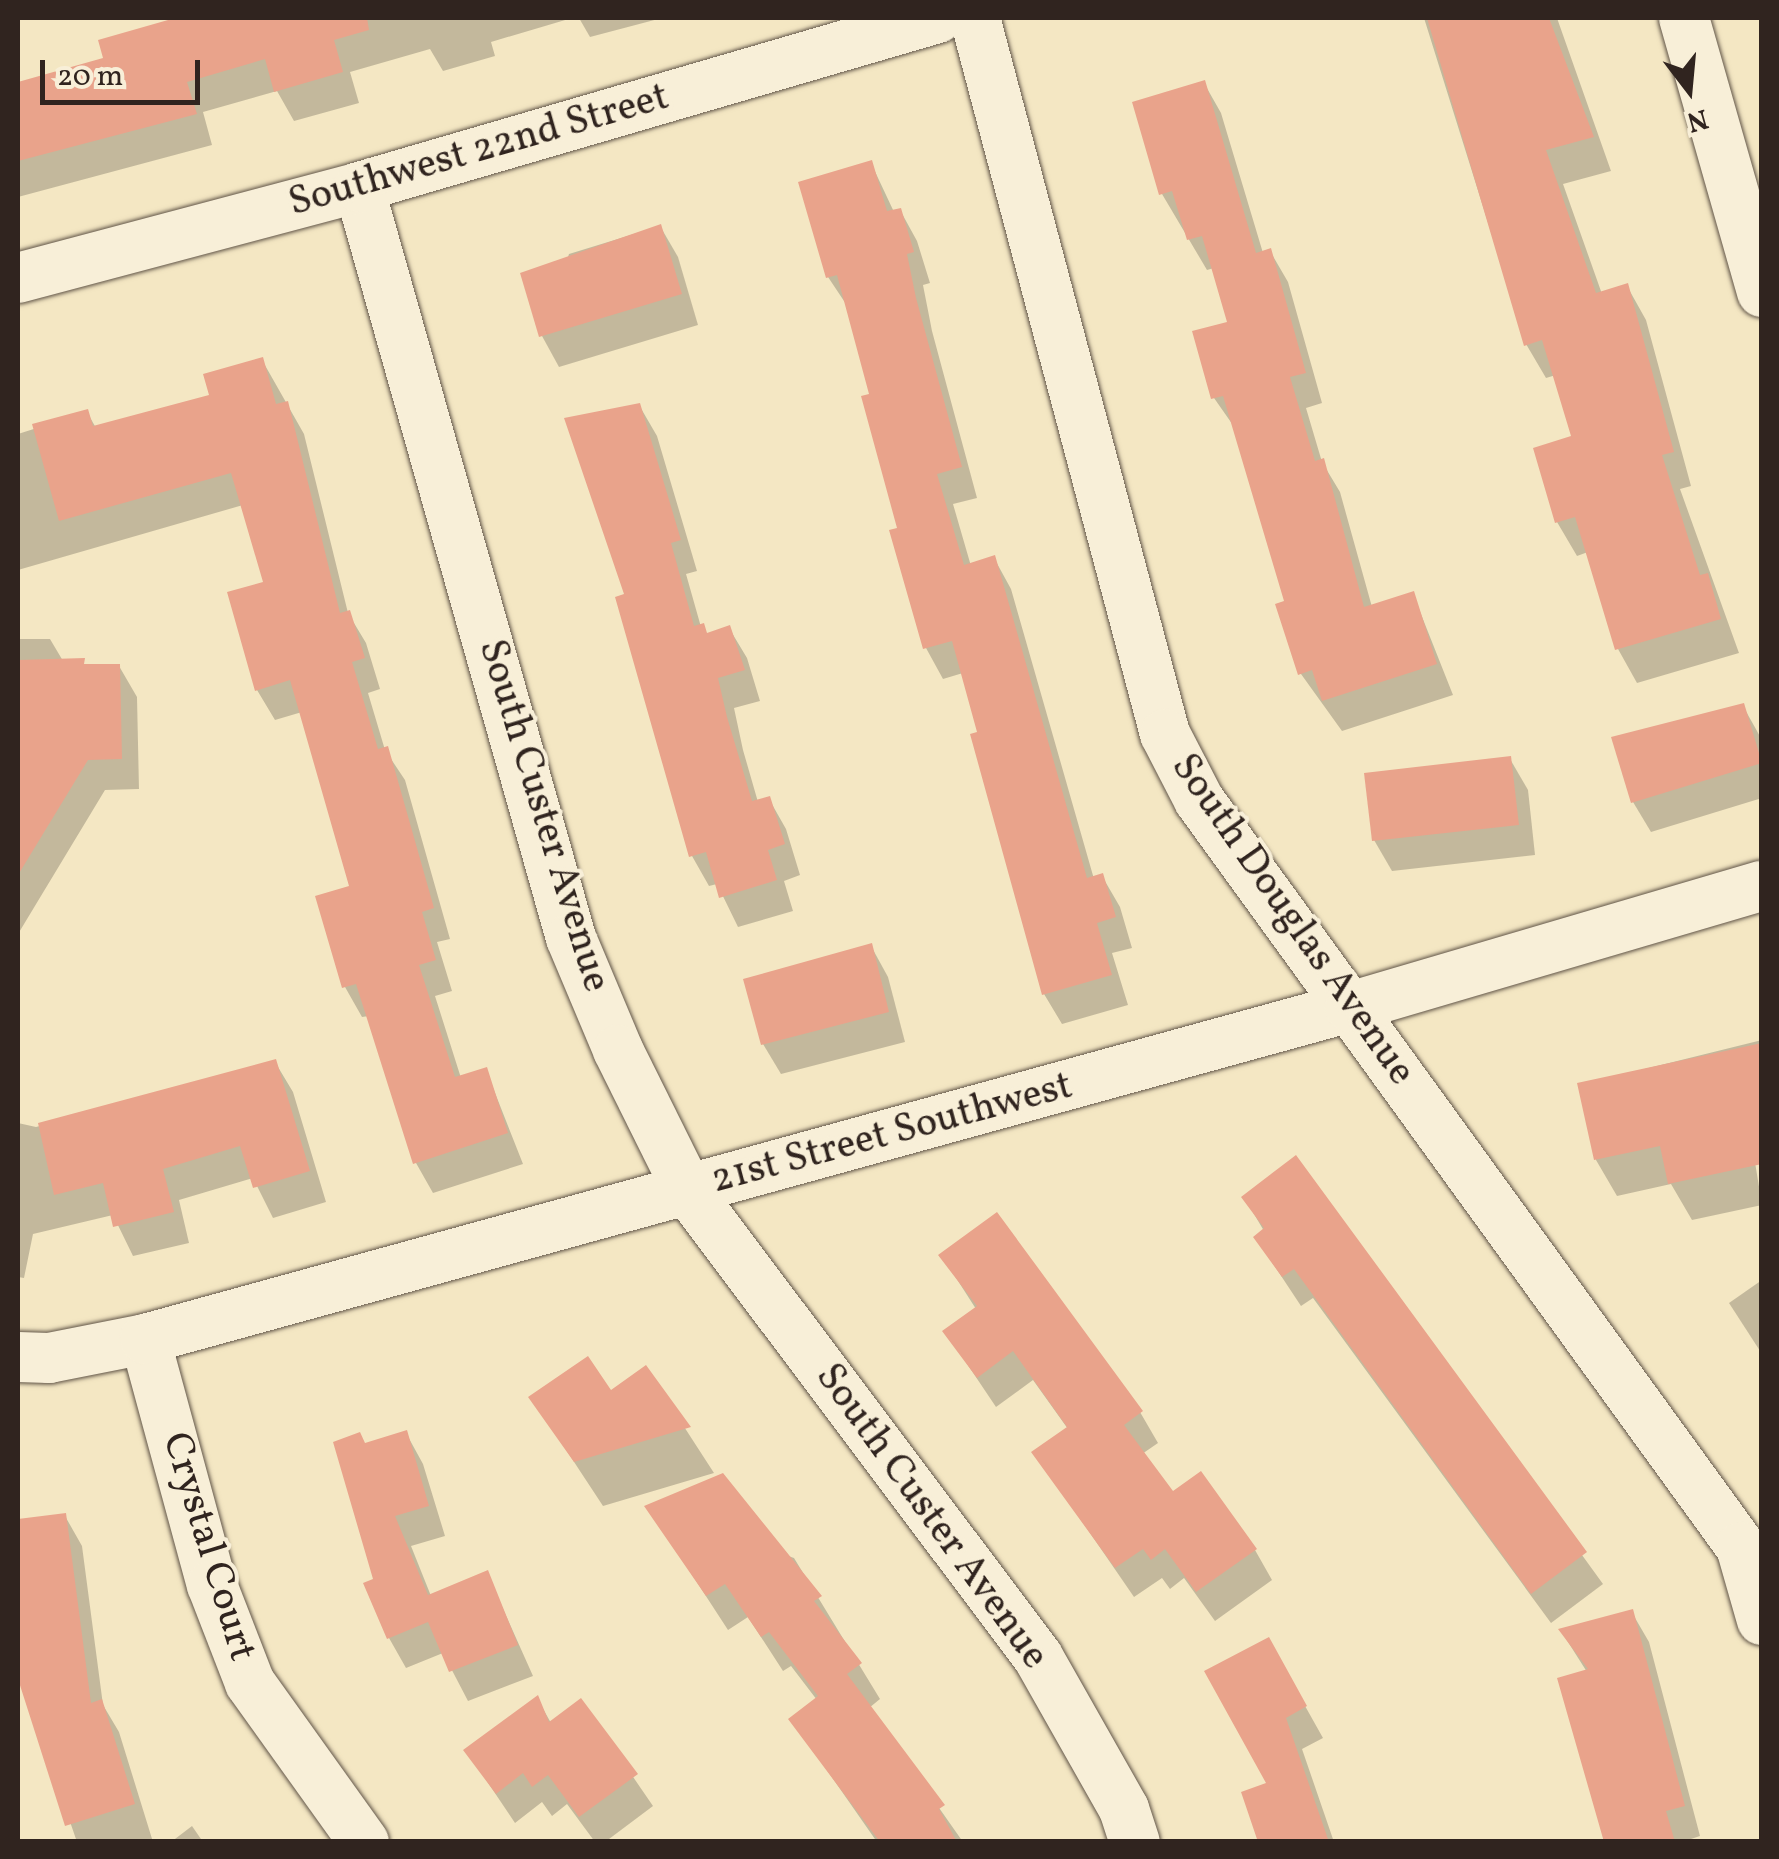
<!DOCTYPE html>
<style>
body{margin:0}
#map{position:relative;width:1779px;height:1859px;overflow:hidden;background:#f4e7c3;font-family:Vollkorn,serif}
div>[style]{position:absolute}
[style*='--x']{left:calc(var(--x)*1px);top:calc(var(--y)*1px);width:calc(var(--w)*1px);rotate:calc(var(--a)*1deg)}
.shadow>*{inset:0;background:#0003}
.building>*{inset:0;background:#e9a38b}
.roads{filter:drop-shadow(0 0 2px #615548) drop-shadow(0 0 2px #615548)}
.minor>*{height:50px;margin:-25px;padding:0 25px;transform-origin:25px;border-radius:25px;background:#f8efd8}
span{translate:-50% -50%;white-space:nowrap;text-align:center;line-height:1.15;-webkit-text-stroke:8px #f8efd8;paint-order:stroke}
.street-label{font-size:40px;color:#30241f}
.frame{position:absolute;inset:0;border:20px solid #30241f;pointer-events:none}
.north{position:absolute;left:1639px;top:40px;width:100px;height:100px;-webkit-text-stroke:8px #f8efd8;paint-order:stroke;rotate:164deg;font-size:28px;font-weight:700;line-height:40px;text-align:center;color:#30241f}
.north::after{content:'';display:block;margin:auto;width:35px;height:45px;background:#30241f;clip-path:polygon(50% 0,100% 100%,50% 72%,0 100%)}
.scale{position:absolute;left:40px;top:60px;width:160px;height:45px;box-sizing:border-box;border:5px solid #30241f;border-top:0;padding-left:12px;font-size:30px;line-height:35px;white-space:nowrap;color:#30241f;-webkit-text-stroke:8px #f8efd8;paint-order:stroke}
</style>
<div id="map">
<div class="shadow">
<i style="clip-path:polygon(185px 18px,572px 18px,491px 42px,495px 56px,443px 71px,430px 49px,350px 72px,359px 103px,294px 121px,277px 91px,203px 112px,212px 145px,18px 197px,18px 83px,106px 60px,101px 41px)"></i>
<i style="clip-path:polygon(579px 18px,662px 18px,590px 37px)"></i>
<i style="clip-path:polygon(1424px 18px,1557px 18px,1611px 171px,1563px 184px,1602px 294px,1627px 286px,1646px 320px,1691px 486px,1680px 489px,1739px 653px,1637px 683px,1618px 649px,1588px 552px,1577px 556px,1557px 522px,1575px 438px,1556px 375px,1546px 378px,1526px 344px)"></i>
<i style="clip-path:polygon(1204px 83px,1221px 113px,1263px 253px,1270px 251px,1288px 282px,1322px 403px,1306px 408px,1322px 462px,1340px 492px,1372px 607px,1413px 594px,1453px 695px,1342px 731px,1301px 674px,1287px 603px,1235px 428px,1214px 398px,1230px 323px,1214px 268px,1207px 270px,1162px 194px,1135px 103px)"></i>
<i style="clip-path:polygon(871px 163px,894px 212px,900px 210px,917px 241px,930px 283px,923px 285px,932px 331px,977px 498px,953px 504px,971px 566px,994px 558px,1011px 589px,1094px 879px,1102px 876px,1120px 907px,1132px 948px,1112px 953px,1128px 1005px,1062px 1024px,1044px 994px,963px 673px,943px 679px,926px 648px,873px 396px,848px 307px,828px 277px)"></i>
<i style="clip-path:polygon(660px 226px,678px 257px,698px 325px,559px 367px,542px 336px,569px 254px)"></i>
<i style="clip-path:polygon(262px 360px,304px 434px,348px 613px,366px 643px,380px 689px,368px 693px,385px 750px,405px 780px,450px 939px,437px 942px,452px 991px,435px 996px,461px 1078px,486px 1070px,523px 1164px,433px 1193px,416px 1163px,369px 1016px,362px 1017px,345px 987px,352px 887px,302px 712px,275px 720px,257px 690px,266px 584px,243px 505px,18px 570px,18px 434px,87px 412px,96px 428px,212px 396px)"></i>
<i style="clip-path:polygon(639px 405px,657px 436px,697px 571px,686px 574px,701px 627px,708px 635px,729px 628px,747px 658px,760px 701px,734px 708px,743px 750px,758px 802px,769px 799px,786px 829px,800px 875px,784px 881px,793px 911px,738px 927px,717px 884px,709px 886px,692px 856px,627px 596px)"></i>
<i style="clip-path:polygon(18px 639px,50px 639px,66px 666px,119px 666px,137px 697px,139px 789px,105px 790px,18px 934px,18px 748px,32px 724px,18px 725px)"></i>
<i style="clip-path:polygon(1743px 706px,1762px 740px,1762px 798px,1651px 832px,1633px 802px)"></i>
<i style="clip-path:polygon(1510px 759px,1528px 790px,1535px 855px,1392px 871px,1374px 840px)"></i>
<i style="clip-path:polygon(871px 946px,888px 977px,905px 1042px,781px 1074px,763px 1044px)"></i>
<i style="clip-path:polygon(1762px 1040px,1762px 1148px,1753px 1150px,1762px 1205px,1692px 1220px,1671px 1184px,1617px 1196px,1596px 1160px,1580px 1085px)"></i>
<i style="clip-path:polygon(275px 1062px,293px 1092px,326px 1202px,273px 1218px,253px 1178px,179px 1200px,189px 1243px,133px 1256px,113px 1215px,33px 1234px,24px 1278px,18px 1277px,18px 1123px,36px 1127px)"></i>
<i style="clip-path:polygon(1295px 1159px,1603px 1584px,1551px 1623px,1313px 1298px,1301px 1306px,1256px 1238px,1264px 1231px,1244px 1197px)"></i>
<i style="clip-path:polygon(942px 1256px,1140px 1412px,1158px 1443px,1142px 1454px,1172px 1495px,1255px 1550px,1272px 1580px,1215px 1621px,1184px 1578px,1170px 1589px,1162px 1578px,1134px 1597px,1035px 1453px,1068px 1429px,1033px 1380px,996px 1407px,945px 1331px,976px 1309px)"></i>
<i style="clip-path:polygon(1762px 1280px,1762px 1354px,1729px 1303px)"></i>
<i style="clip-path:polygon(646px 1368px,714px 1473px,603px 1506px,532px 1398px,610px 1393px)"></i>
<i style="clip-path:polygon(406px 1433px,423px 1464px,445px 1536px,411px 1546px,431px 1596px,487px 1573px,533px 1676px,468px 1701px,443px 1653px,406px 1668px,389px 1638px,376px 1580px,365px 1445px)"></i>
<i style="clip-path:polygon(648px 1507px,794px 1558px,880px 1699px,869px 1708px,963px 1842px,877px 1842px,792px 1720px,817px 1700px,791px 1666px,783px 1671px,748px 1617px,728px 1630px)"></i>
<i style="clip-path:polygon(65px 1516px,82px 1546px,103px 1705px,119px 1732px,153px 1842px,77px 1842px,18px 1671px,18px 1522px)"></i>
<i style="clip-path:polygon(1631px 1611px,1649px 1642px,1700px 1836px,1682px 1842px,1606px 1842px,1587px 1672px,1561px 1631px)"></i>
<i style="clip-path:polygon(1268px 1640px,1323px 1738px,1302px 1749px,1334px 1842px,1261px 1842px,1270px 1785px)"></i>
<i style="clip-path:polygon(537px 1698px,551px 1723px,581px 1701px,653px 1806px,605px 1842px,595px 1842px,567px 1804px,552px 1816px,542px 1802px,515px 1823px,466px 1750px)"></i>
<i style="clip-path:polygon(192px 1826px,203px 1842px,171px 1842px)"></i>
</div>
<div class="building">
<i style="clip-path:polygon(175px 18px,367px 18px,369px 30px,334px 40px,343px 72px,274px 92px,265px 59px,187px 82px,197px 114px,18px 161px,18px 82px,103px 58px,98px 40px)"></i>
<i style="clip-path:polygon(1427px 18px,1549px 18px,1594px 137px,1546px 150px,1596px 293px,1628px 283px,1674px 452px,1662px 455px,1700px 575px,1708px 573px,1721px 619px,1615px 650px,1575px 517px,1555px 523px,1533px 448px,1571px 436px,1542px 340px,1524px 346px)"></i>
<i style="clip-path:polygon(1205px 80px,1256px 253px,1271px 248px,1306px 373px,1290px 377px,1315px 461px,1324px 458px,1364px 607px,1414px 591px,1437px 664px,1322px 701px,1312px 670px,1298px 675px,1275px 604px,1284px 601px,1223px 396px,1211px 399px,1192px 331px,1227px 322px,1202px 236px,1187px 240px,1172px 191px,1159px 195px,1132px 102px)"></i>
<i style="clip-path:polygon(872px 160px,887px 211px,901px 208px,914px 252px,907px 254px,916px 298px,962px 467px,937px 474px,964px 565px,995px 555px,1087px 878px,1103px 873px,1116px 917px,1097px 923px,1112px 975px,1042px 995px,970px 734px,977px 732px,952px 641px,923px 649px,889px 530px,897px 528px,861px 396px,869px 394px,837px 275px,826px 278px,798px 182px)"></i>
<i style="clip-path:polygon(661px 224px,682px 294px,539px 337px,520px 273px)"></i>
<i style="clip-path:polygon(263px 357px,276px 404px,288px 401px,340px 613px,350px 610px,365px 658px,352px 662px,378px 749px,388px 746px,434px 908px,422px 912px,436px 960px,419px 965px,455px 1077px,487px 1067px,508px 1133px,413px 1164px,356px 984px,342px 988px,315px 896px,349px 886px,290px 680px,255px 691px,227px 592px,263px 582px,231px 473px,59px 521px,32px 424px,88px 409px,93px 426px,209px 395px,203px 374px)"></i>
<i style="clip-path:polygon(640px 403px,681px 540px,671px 543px,694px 626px,704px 623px,707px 633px,730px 625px,745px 670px,718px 678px,727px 717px,752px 801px,770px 796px,785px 844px,768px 850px,777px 880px,719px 898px,706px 852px,689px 857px,615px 597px,624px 594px,564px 418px)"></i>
<i style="clip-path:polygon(85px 658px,84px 664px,120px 664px,122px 759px,88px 760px,18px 875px,18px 660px)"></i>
<i style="clip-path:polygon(1744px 703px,1762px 763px,1631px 803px,1611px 737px)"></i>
<i style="clip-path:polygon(1511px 756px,1519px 825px,1372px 841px,1364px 773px)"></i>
<i style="clip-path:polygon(872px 943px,889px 1012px,761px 1045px,743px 979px)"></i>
<i style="clip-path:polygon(1762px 1043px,1762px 1164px,1668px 1184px,1660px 1146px,1594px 1160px,1577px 1083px)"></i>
<i style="clip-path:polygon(276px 1059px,310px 1171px,253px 1188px,240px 1146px,163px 1169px,174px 1212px,113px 1227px,103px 1183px,54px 1195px,38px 1123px)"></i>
<i style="clip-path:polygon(1296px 1155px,1587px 1552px,1531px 1594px,1294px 1269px,1282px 1277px,1253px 1237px,1264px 1228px,1241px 1197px)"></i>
<i style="clip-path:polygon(997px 1212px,1143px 1411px,1124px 1425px,1173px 1491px,1201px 1471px,1257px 1549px,1196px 1592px,1165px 1549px,1151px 1560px,1143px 1549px,1115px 1568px,1031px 1452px,1067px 1427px,1013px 1351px,977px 1378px,942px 1331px,977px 1306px,938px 1255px)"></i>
<i style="clip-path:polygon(588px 1356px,611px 1390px,646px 1365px,691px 1427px,574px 1462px,528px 1397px)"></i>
<i style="clip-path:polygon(407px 1430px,429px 1506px,395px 1516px,428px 1595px,488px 1570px,518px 1645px,449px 1672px,428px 1622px,387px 1639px,363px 1583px,373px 1579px,333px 1442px,360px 1432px,365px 1443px)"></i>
<i style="clip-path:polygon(723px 1473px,822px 1596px,814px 1601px,862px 1663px,847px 1674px,945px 1805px,939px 1809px,957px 1842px,880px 1842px,788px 1719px,818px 1696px,769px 1632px,761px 1637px,725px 1584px,706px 1596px,644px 1506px)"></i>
<i style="clip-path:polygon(66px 1513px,91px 1703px,102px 1699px,135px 1804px,65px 1826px,18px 1679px,18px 1519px)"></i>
<i style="clip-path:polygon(1633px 1609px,1685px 1806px,1666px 1811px,1675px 1842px,1604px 1842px,1557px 1678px,1588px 1669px,1558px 1629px)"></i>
<i style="clip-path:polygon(1269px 1637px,1307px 1706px,1286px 1718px,1329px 1842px,1258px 1842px,1241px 1792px,1266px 1783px,1204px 1671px)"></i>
<i style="clip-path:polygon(538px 1695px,549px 1722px,581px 1698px,638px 1774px,579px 1817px,548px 1775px,532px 1787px,523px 1773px,496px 1794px,463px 1750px)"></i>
</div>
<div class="roads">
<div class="minor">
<i style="--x:975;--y:18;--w:741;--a:75.14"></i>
<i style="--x:1165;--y:734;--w:74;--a:62.7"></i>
<i style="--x:1199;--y:800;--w:923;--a:54.04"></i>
<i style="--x:1741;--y:1547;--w:76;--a:74"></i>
<i style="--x:1684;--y:18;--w:285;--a:74.1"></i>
<i style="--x:359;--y:187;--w:780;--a:74.24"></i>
<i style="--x:571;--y:938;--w:121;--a:67.2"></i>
<i style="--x:618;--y:1050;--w:157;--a:63.6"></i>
<i style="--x:688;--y:1191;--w:583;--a:53.09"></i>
<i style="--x:1038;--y:1657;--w:175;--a:60.5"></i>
<i style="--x:1124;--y:1809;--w:35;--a:72"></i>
<i style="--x:18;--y:278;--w:353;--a:-14.9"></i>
<i style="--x:359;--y:187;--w:603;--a:-16.27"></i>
<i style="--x:145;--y:1339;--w:255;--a:74.8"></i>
<i style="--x:212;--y:1585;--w:105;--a:68.8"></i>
<i style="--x:250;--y:1683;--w:196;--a:54.4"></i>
<i style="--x:18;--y:1357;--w:31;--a:2"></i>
<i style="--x:49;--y:1358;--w:98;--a:-11.2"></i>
<i style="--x:145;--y:1339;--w:1250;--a:-15.4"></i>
<i style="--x:1350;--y:1007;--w:429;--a:-16.4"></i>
</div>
</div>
<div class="street-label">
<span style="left:479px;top:151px;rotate:-16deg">Southwest 22nd Street</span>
<span style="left:543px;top:816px;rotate:73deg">South Custer Avenue</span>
<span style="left:1292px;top:920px;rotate:55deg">South Douglas Avenue</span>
<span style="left:892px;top:1134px;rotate:-15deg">21st Street Southwest</span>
<span style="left:931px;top:1517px;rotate:54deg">South Custer Avenue</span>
<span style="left:208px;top:1547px;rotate:73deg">Crystal Court</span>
</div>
<div class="frame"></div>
<div class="north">N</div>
<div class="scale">20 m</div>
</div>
